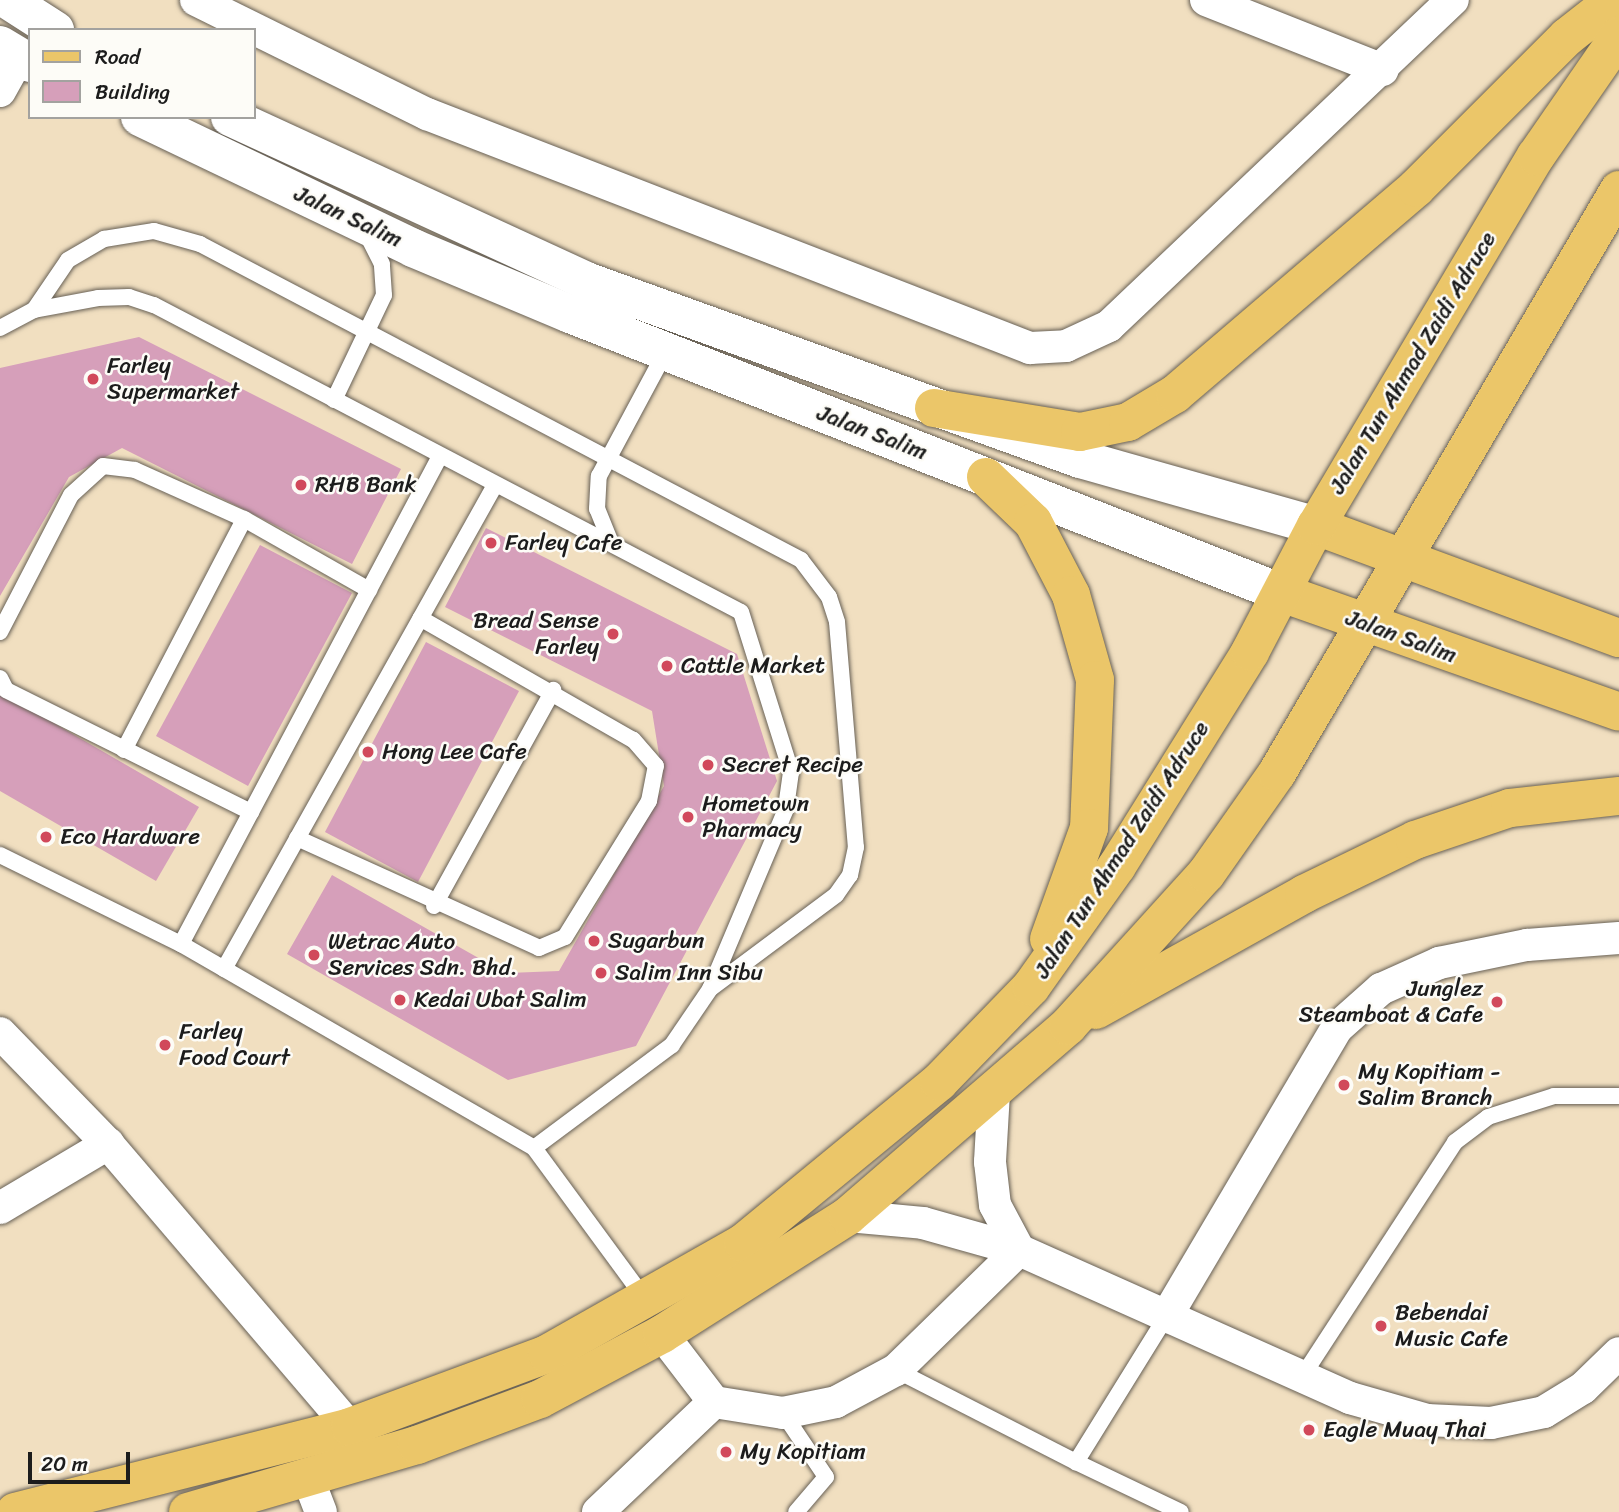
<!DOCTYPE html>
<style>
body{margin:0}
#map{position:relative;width:1619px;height:1512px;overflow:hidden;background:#f1dfc0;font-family:Sriracha,sans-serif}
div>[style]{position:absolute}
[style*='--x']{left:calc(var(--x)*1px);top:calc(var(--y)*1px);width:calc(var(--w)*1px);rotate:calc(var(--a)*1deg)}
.building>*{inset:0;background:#d69fba}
.roads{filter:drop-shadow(0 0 2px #676055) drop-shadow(0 0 2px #676055)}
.service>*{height:16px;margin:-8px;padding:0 8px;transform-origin:8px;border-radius:8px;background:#fff}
.minor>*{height:32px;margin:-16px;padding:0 16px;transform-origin:16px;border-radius:16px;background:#fff}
.tertiary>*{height:38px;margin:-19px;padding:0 19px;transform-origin:19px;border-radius:19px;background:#fff}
.primary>*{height:38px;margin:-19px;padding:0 19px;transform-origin:19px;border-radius:19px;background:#ebc669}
.dots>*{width:19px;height:19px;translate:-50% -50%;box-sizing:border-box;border:4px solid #fdfcf7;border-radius:50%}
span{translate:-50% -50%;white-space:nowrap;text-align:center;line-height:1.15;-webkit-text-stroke:5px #fdfcf7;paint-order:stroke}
.street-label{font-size:23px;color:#1c1c1c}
.poi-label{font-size:23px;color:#1c1c1c}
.left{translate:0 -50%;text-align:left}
.right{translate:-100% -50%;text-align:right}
.legend{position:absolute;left:28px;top:28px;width:228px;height:91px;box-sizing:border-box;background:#fdfcf7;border:2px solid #a3a29f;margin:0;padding:9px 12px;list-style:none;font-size:21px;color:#1c1c1c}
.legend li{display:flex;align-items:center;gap:14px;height:35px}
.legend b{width:35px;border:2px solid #a3a29f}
.scale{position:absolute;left:28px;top:1452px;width:102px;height:32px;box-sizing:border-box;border:4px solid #1c1c1c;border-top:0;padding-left:9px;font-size:21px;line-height:24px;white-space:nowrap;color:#1c1c1c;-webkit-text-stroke:5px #fdfcf7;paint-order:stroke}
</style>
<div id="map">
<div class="building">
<i style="clip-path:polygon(139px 337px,401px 469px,352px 564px,122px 448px,69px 477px,0 596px,0 368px)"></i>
<i style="clip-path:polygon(486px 528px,737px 654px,777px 781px,636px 1046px,508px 1080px,287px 954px,332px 875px,505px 973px,559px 971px,664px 786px,652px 711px,445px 607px)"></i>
<i style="clip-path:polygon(260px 545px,352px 593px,248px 786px,156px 736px)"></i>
<i style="clip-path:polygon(426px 642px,519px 691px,418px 882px,325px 832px)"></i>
<i style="clip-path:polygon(0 692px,199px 807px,156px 881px,0 791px)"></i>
</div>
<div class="roads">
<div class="service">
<i style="--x:34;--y:310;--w:60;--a:-55.8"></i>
<i style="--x:68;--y:260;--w:42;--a:-30.3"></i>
<i style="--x:104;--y:239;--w:51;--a:-9.1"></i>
<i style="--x:154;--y:231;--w:48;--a:15.8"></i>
<i style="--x:200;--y:244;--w:679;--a:27.73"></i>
<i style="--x:801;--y:560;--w:46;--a:52.9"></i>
<i style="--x:829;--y:597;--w:26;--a:72"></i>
<i style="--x:837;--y:622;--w:226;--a:85.2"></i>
<i style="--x:856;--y:847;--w:29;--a:102"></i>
<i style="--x:850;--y:875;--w:24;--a:125"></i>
<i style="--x:836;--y:895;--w:157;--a:143.3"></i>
<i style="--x:0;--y:328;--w:38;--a:-28"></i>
<i style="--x:34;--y:310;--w:65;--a:-10.6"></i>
<i style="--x:98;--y:298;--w:31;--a:-2"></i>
<i style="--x:129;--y:297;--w:26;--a:18"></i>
<i style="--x:154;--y:305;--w:662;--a:27.61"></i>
<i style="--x:741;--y:612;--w:168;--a:72.6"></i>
<i style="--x:791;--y:772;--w:37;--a:98"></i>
<i style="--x:786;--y:809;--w:195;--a:112.9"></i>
<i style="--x:710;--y:989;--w:68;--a:124.2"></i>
<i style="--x:672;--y:1045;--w:172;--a:143.3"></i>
<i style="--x:334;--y:400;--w:116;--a:-64.5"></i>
<i style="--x:384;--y:295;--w:31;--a:-94"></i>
<i style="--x:382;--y:264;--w:31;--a:-117"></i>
<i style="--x:611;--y:543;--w:37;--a:-112"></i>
<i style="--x:597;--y:509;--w:33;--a:-87"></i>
<i style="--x:599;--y:476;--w:140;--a:-61.8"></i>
<i style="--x:0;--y:632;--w:154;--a:-62.6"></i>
<i style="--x:71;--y:495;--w:43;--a:-42.2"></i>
<i style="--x:103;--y:466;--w:32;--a:7"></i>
<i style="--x:135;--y:470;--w:120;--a:24.2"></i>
<i style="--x:244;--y:519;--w:144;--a:29.6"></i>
<i style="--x:0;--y:678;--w:13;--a:63"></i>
<i style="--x:6;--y:690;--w:274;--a:26.5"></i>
<i style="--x:124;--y:750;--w:260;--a:-62.5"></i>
<i style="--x:297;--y:838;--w:266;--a:24.4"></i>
<i style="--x:539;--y:948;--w:28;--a:-23"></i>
<i style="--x:565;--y:937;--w:160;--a:-58.3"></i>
<i style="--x:649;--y:801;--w:36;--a:-79"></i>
<i style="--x:656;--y:766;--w:35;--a:-131"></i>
<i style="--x:633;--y:740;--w:245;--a:-150.2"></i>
<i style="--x:0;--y:855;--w:202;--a:26.2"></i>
<i style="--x:181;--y:944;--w:408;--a:30"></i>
<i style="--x:534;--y:1148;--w:186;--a:53.7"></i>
<i style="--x:434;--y:906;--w:247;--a:-61.1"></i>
<i style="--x:181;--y:944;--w:552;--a:-62.04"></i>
<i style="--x:224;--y:969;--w:555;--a:-60.75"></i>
<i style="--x:1166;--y:1317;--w:171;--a:121.8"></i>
<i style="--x:1076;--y:1462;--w:116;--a:25.5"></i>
<i style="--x:896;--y:1370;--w:202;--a:27.1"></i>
<i style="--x:1302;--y:1377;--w:280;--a:-56.9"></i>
<i style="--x:1455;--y:1142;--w:41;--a:-37.1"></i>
<i style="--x:1488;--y:1117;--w:69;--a:-17.7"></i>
<i style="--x:1554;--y:1096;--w:65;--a:0"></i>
<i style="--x:783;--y:1413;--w:77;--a:56.1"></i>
<i style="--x:826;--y:1477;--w:46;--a:130.6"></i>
</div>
<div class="minor">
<i style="--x:196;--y:0;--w:258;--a:26.3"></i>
<i style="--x:427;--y:114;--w:647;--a:21.21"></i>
<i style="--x:1030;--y:348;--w:36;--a:-3"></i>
<i style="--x:1066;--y:346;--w:47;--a:-24.9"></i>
<i style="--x:1109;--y:326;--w:474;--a:-43.5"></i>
<i style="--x:1206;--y:0;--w:190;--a:21.6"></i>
<i style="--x:0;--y:91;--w:39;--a:-61"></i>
<i style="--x:0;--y:1033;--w:155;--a:45.8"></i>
<i style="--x:108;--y:1144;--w:372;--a:49.5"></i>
<i style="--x:994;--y:1092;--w:70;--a:93.3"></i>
<i style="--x:990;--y:1162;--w:43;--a:83.4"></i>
<i style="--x:995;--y:1205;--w:51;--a:61.9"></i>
<i style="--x:0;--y:1208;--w:126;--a:-30.7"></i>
<i style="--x:848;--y:1216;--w:75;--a:5.3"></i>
<i style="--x:923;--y:1223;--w:100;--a:15.7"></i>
<i style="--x:1019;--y:1250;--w:363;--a:24.1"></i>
<i style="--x:1350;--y:1398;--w:80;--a:15.9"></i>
<i style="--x:1427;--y:1420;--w:64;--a:2.7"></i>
<i style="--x:1491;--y:1423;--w:54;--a:-11.7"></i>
<i style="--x:1544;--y:1412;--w:46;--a:-31.6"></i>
<i style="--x:1583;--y:1388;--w:50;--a:-44.2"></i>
<i style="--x:1166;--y:1317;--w:336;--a:-59.4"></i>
<i style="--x:1337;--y:1028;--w:59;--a:-41.6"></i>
<i style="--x:1381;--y:989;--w:64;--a:-24.1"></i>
<i style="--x:1439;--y:963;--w:90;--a:-11.6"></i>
<i style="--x:1527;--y:945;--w:92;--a:-4.4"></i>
<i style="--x:714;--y:1402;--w:70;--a:9.1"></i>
<i style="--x:783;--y:1413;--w:54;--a:-11.7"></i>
<i style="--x:836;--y:1402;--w:68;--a:-28.1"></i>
<i style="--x:896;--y:1370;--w:172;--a:-44.3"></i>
<i style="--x:309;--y:1481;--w:33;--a:69"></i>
<i style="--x:598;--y:1512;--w:160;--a:-43.5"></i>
<i style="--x:714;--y:1402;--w:86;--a:-127.4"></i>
</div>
<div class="tertiary">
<i style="--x:8;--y:0;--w:56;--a:32.6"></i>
<i style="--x:0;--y:45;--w:35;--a:31"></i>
<i style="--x:140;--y:117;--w:303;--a:25.6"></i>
<i style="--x:413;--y:248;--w:170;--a:22.8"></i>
<i style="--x:570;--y:314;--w:765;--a:21.4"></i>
<i style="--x:230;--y:117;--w:392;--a:24.7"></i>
<i style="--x:586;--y:281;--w:525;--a:19.82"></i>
<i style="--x:1080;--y:459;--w:245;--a:15.8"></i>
</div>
<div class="primary">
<i style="--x:934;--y:408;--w:148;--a:9.3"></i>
<i style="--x:1080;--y:432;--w:49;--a:-11.8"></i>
<i style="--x:1128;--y:422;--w:55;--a:-30.8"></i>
<i style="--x:1175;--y:394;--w:317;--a:-40.5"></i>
<i style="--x:1416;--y:188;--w:214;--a:-45"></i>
<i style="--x:1567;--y:37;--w:60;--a:-38.2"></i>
<i style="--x:986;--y:477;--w:65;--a:43.8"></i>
<i style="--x:1033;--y:522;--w:82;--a:62.5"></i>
<i style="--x:1071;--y:595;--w:88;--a:74.2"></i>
<i style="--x:1095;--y:680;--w:148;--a:92.3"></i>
<i style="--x:1089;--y:828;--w:118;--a:109.8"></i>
<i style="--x:1316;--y:526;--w:323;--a:20.3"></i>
<i style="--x:1282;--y:593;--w:357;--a:19.4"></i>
<i style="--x:1096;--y:1010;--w:238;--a:-29.1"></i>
<i style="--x:1304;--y:894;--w:123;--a:-25.9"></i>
<i style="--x:1415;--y:840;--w:100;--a:-18.6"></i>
<i style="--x:1510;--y:808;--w:110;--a:-6.3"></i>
<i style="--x:15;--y:1512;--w:346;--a:-14.2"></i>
<i style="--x:350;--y:1427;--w:210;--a:-20.3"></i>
<i style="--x:547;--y:1354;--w:225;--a:-29.5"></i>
<i style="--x:743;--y:1243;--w:254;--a:-39.4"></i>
<i style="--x:939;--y:1082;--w:132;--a:-45.9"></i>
<i style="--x:1031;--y:987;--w:148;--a:-54.6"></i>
<i style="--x:1117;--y:866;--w:252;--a:-58.1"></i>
<i style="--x:1250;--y:652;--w:142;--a:-62.4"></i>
<i style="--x:1316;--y:526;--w:430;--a:-59.3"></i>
<i style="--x:1536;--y:156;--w:146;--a:-55.3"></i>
<i style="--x:188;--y:1512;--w:239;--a:-16.3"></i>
<i style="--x:417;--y:1445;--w:131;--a:-20.5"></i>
<i style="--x:540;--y:1399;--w:138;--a:-28"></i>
<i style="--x:662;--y:1334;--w:220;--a:-32.4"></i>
<i style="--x:848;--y:1216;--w:291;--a:-40.8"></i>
<i style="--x:1068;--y:1026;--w:205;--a:-47.8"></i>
<i style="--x:1206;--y:874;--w:123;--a:-54.9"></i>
<i style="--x:1277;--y:773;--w:676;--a:-59.6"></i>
</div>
</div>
<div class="dots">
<i style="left:93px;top:379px;background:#d1495b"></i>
<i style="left:301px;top:485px;background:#d1495b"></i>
<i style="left:491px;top:543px;background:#d1495b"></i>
<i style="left:613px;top:634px;background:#d1495b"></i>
<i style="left:667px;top:666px;background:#d1495b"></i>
<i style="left:368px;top:752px;background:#d1495b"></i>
<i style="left:708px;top:765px;background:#d1495b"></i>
<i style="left:688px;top:817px;background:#d1495b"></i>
<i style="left:46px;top:837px;background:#d1495b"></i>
<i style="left:594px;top:941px;background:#d1495b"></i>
<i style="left:314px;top:955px;background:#d1495b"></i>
<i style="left:601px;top:973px;background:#d1495b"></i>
<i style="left:400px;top:1000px;background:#d1495b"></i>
<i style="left:1497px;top:1002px;background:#d1495b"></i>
<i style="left:165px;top:1045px;background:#d1495b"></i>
<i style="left:1344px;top:1085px;background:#d1495b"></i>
<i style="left:1381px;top:1326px;background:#d1495b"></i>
<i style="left:1309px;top:1430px;background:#d1495b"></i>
<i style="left:726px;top:1452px;background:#d1495b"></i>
</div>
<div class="street-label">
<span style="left:348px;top:217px;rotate:25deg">Jalan Salim</span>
<span style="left:1413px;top:363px;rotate:-59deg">Jalan Tun Ahmad Zaidi Adruce</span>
<span style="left:872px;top:433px;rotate:21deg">Jalan Salim</span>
<span style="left:1401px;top:637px;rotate:20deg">Jalan Salim</span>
<span style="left:1122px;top:850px;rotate:-57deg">Jalan Tun Ahmad Zaidi Adruce</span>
</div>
<div class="poi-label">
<span class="left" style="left:107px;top:379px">Farley<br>Supermarket</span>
<span class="left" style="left:315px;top:485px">RHB Bank</span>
<span class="left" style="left:505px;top:543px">Farley Cafe</span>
<span class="right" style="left:599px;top:634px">Bread Sense<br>Farley</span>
<span class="left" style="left:681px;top:666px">Cattle Market</span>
<span class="left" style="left:382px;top:752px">Hong Lee Cafe</span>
<span class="left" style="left:722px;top:765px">Secret Recipe</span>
<span class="left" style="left:702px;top:817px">Hometown<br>Pharmacy</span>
<span class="left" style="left:60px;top:837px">Eco Hardware</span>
<span class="left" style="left:608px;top:941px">Sugarbun</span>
<span class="left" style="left:328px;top:955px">Wetrac Auto<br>Services Sdn. Bhd.</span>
<span class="left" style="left:615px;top:973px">Salim Inn Sibu</span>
<span class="right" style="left:1483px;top:1002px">Junglez<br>Steamboat &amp; Cafe</span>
<span class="left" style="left:414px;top:1000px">Kedai Ubat Salim</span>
<span class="left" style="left:179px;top:1045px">Farley<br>Food Court</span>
<span class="left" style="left:1358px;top:1085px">My Kopitiam -<br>Salim Branch</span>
<span class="left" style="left:1395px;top:1326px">Bebendai<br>Music Cafe</span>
<span class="left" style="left:1323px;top:1430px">Eagle Muay Thai</span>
<span class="left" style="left:740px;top:1452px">My Kopitiam</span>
</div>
<ul class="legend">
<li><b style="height:9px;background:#ebc669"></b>Road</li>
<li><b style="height:19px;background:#d69fba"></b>Building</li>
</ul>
<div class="scale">20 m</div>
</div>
